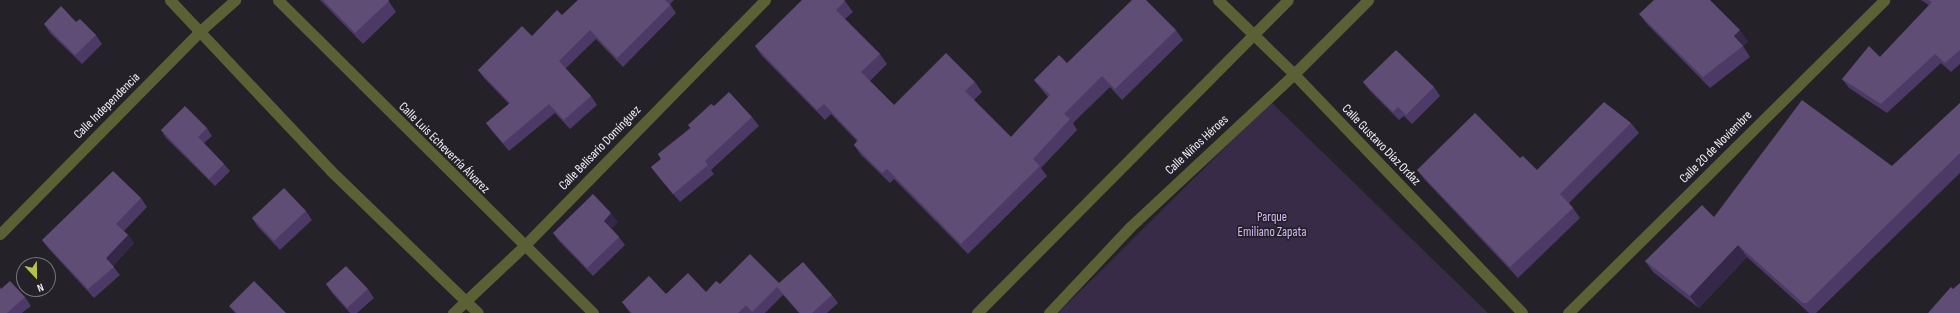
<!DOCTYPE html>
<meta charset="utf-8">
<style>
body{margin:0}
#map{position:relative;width:1960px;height:313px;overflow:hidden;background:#242128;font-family:"Sofia Sans Condensed",sans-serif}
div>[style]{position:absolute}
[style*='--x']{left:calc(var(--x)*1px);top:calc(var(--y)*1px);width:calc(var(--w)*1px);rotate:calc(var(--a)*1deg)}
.green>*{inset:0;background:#372b48}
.minor>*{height:11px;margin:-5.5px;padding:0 5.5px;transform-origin:5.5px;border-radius:5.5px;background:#5c6135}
.tertiary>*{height:11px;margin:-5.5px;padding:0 5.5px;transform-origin:5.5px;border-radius:5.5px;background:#5c6135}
.wall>*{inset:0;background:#4d3966}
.shaded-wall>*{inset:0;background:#352747}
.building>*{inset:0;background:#5f4d76}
span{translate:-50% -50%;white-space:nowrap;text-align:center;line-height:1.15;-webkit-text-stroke:3.5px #242128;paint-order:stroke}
.street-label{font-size:13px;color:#f4f2f7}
.park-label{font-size:13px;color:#d3baf9}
.north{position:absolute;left:16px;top:257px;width:40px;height:40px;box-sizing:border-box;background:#242128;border:1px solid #77757b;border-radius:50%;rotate:158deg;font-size:11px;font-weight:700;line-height:16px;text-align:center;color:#f4f2f7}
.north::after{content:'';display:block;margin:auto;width:14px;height:18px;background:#b6c148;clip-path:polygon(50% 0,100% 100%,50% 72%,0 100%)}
</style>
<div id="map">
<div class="green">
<i style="clip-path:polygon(1271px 102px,1488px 313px,1058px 313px)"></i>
</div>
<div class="minor">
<i style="--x:1218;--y:0;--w:106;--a:44.2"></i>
<i style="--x:1294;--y:74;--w:330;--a:46.3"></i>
<i style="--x:0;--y:234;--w:285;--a:-45.4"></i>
<i style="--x:200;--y:31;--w:47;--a:-41.5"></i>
<i style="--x:453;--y:313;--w:96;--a:-43.3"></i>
<i style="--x:523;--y:247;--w:346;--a:-45.6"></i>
<i style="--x:1568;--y:313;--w:445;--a:-44.7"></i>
</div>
<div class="tertiary">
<i style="--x:170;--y:0;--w:235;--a:46.7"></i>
<i style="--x:331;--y:171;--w:204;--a:44"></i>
<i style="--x:278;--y:0;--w:444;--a:44.8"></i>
<i style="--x:977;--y:313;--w:441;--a:-45.2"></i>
<i style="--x:1049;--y:313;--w:118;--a:-46.7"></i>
<i style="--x:1130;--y:227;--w:224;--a:-43"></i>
<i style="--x:1294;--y:74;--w:105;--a:-45"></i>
</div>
<div class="wall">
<i style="clip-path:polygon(320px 0,388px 0,396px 12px,363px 44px)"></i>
<i style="clip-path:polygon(601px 0,674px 0,670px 4px,676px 13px,623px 67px,596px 39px,565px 69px,591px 96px,597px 105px,570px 129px,555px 113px,509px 151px,492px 131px,486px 123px,509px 104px,484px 78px,478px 70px,532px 36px,562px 15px)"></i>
<i style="clip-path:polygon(1921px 0,1960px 0,1960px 64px,1951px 72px,1941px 63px,1887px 113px,1849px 88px,1842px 79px,1880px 57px,1929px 5px)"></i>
<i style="clip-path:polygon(845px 1px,853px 12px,845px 19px,880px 54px,887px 64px,870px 81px,894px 105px,975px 82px,982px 92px,974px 100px,1011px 137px,1048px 97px,1042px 90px,1034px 80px,1067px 63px,1176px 30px,1183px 40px,1122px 100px,1110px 87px,1073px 123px,1077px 130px,1041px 168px,1047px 176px,968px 254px,894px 179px,890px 183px,861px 155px,854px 145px,857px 141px,831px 114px,825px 120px,762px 56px,755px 46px)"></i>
<i style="clip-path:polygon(1639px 14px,1748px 41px,1743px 46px,1750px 57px,1710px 88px,1647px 24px)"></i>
<i style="clip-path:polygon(76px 22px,96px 35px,102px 44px,82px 64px,50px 33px,44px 24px)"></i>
<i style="clip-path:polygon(1363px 82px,1434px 87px,1440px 96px,1412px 124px,1404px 116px,1399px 120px,1370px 91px)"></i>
<i style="clip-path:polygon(1960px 103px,1960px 173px,1816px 313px,1809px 313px,1747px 257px,1699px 308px,1653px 272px,1645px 261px,1714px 217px,1892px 166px)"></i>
<i style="clip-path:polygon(714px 106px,752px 117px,759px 126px,711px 170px,714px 174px,680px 202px,657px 175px,651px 167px,661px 159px,658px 154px,690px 128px,688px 125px)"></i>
<i style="clip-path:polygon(1631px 123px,1639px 133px,1569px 203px,1573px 208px,1580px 218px,1518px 278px,1425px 180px,1417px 170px,1520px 158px,1537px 170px)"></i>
<i style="clip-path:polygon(207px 128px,212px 136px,204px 143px,224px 164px,230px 171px,215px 186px,166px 138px,161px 130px)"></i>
<i style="clip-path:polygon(141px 198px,147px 207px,124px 231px,128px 235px,134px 243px,113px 266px,120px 275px,94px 298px,48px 248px,42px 240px)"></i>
<i style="clip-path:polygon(306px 211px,312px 220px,280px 250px,258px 227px,252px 218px)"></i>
<i style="clip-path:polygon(618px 222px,611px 228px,619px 237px,625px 245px,593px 276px,559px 241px,553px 233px)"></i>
<i style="clip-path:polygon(779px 283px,832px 295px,838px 303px,827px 313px,799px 313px,783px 295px,765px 313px,630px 313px,622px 302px,666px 294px,706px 292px)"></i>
<i style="clip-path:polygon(326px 284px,368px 289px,374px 298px,357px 313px,350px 313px,332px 293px)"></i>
<i style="clip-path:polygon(1px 289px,25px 297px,31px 306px,22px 313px,0 313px)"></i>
<i style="clip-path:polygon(229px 306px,286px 313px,235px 313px)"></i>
</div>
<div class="shaded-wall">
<i style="clip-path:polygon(1740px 30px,1748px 41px,1742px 47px,1734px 36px)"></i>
<i style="clip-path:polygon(611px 213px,618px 222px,610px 230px,604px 221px)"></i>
<i style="clip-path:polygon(128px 235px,134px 243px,112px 267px,106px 258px)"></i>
<i style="clip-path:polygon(1738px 245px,1747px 257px,1699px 308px,1690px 296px)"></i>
</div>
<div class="building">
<i style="clip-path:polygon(323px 0,388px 0,389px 1px,355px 33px)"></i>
<i style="clip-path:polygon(578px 0,665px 0,670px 5px,617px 58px,590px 30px,559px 61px,591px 96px,564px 120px,549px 104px,503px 143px,486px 123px,510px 103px,478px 70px,522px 26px,532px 36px,557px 10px,562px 15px)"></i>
<i style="clip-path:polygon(802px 0,844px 0,845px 1px,836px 10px,880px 54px,861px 72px,894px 105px,946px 53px,975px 82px,965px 91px,1011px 137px,1050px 95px,1034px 80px,1059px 55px,1067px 63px,1132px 0,1146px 0,1176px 30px,1115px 89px,1102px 76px,1064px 114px,1070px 119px,1033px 159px,1040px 166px,961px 244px,887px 169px,882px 173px,854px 145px,858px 140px,824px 104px,817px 110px,755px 46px)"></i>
<i style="clip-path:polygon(1654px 0,1710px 0,1740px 30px,1734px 36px,1743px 46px,1703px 77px,1639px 14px)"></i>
<i style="clip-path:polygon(1928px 0,1960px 0,1960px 50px,1945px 63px,1935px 54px,1881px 104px,1842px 79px,1869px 46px,1880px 57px,1932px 2px)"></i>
<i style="clip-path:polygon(61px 6px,76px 22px,80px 19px,96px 35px,75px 55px,44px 24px)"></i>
<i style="clip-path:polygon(1396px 50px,1434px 87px,1406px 115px,1398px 107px,1393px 112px,1363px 82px)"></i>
<i style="clip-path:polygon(729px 92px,752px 117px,705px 161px,708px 165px,673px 194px,651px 167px,661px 159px,658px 154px,691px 128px,688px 125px,711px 104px,714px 106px)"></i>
<i style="clip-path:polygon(1802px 100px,1892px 166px,1960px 103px,1960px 153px,1807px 303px,1803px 303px,1738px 245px,1690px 296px,1645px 261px,1702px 205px,1714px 217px)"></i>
<i style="clip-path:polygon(1604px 102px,1631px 123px,1560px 194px,1573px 208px,1510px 267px,1417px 170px,1475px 113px,1520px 158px,1523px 156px,1537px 170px)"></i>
<i style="clip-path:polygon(185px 106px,207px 128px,198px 137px,224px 164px,209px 179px,161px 130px)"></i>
<i style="clip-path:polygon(113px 171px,141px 198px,116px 224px,128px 235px,106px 258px,114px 267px,88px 289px,42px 240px)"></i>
<i style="clip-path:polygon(284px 188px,306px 211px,274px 241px,252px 218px)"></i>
<i style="clip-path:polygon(593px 194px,611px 213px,604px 221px,619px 237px,587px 268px,553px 233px)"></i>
<i style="clip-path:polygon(750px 254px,779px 283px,803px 262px,832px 295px,812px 313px,800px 313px,777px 287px,752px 312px,746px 305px,738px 313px,632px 313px,622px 302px,649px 276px,666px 294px,688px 273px,706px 292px,716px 281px,720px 284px)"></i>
<i style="clip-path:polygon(346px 266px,368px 289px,347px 308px,326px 284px)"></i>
<i style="clip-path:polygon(10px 281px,25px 297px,7px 313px,0 313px,0 287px,1px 289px)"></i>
<i style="clip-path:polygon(254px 281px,286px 313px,237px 313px,229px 306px)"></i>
<i style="clip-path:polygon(1960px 283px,1960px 313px,1928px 313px,1951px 287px,1953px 289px)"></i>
</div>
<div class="street-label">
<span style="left:107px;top:106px;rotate:-45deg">Calle Independencia</span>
<span style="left:1197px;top:145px;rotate:-43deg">Calle Niños Héroes</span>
<span style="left:1381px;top:145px;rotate:46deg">Calle Gustavo Díaz Ordaz</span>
<span style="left:1716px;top:147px;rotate:-45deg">Calle 20 de Noviembre</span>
<span style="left:444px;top:148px;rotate:45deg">Calle Luis Echeverría Álvarez</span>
<span style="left:600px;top:148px;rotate:-46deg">Calle Belisario Domínguez</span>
</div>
<div class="park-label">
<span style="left:1272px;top:225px">Parque<br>Emiliano Zapata</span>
</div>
<div class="north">N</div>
</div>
